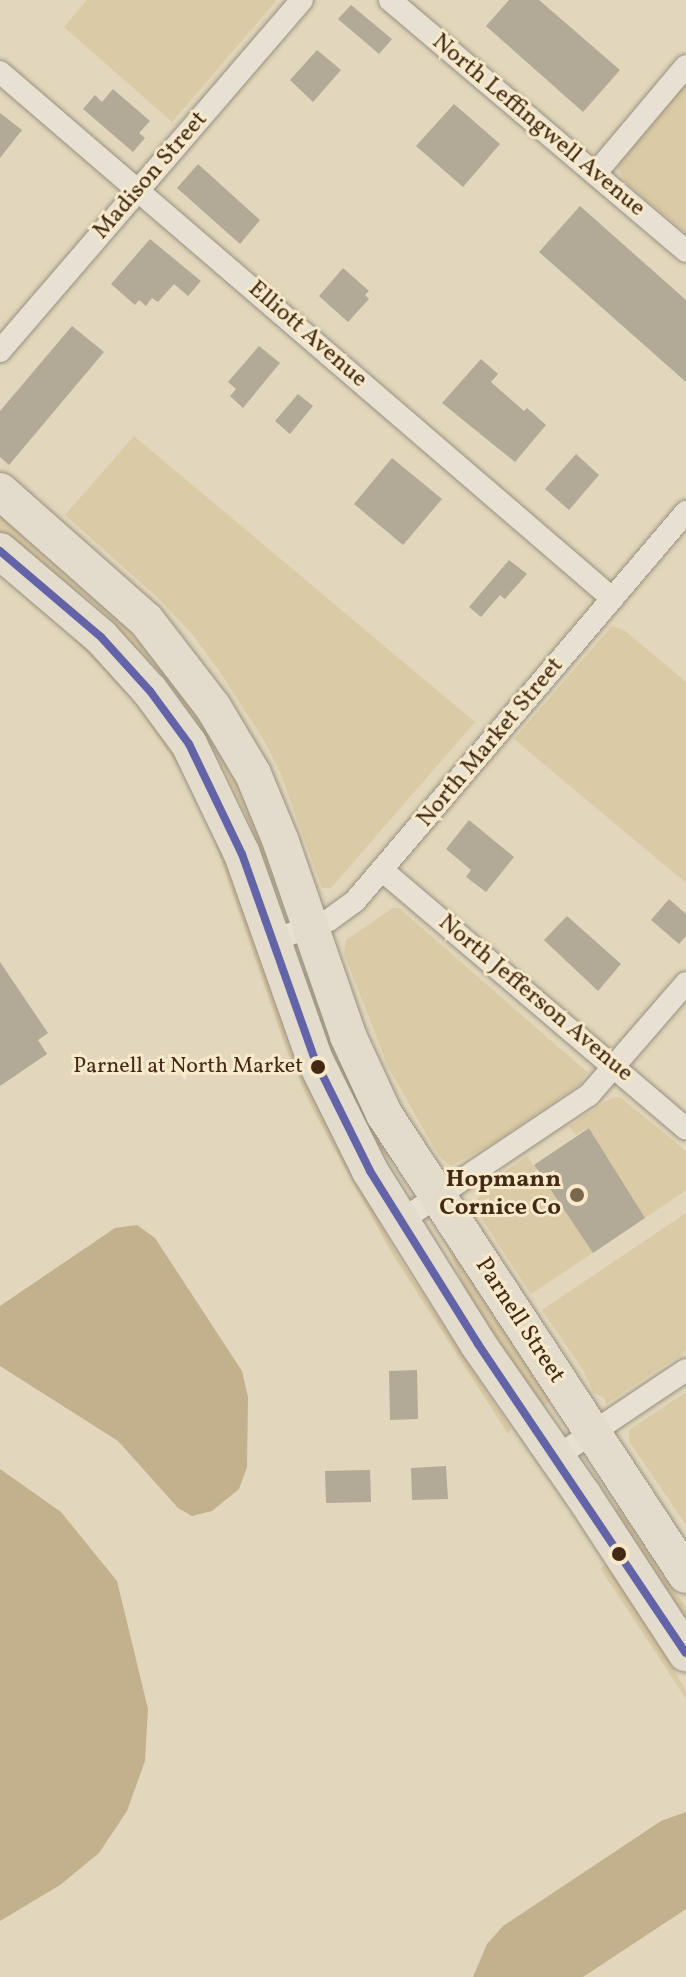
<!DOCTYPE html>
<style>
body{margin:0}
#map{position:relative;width:686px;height:1977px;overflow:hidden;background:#e2d7bc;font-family:Vollkorn,serif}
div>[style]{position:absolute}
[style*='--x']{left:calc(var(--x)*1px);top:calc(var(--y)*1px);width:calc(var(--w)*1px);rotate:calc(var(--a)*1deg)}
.green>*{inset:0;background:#dacaa5}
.water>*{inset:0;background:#c3b08d}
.building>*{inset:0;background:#b2a996}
.roads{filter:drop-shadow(0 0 2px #99907f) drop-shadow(0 0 2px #99907f)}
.street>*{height:22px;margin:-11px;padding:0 11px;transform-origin:11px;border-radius:11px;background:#e7e1d4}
.primary>*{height:36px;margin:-18px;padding:0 18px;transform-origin:18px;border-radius:18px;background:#e3dccc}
.bus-1>*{height:8px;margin:-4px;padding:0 4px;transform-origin:4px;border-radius:4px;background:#6364a8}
.dots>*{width:22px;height:22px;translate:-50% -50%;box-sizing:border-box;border:4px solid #f7e9c9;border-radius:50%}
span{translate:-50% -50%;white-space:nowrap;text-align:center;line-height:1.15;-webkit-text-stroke:6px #f7e9c9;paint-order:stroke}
.bus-label{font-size:22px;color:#432a16}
.right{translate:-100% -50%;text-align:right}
.street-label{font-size:24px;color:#432a16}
.poi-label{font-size:24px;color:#432a16;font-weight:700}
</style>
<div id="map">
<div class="green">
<i style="clip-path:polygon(87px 0,277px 0,172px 122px,64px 27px)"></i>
<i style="clip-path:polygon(686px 82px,686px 233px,625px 182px,618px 168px,620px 160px)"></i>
<i style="clip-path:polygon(134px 436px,475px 722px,331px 888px,322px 888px,280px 772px,265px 742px,222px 675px,192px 634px,157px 597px,65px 515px)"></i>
<i style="clip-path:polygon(0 508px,148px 640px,237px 768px,285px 902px,267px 875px,251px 826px,219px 757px,170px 683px,95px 604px,0 537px)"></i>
<i style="clip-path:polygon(612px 626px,624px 630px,686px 682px,686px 883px,514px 739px)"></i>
<i style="clip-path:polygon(69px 634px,105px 661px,176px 753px,218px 839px,300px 1069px,295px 1070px,288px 1054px,213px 837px,181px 770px,133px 700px)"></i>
<i style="clip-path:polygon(393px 908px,399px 908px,587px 1072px,580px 1084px,492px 1144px,451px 1166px,439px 1156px,388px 1067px,344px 953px,346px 940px)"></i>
<i style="clip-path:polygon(312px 970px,404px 1173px,376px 1145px,333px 1059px,302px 973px)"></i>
<i style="clip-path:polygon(302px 1075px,396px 1253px,511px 1429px,508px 1434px,393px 1255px,313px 1110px,298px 1077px)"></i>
<i style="clip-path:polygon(620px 1097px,686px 1151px,686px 1190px,645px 1218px,589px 1127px,576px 1135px,569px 1126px,612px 1098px)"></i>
<i style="clip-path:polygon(527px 1156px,593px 1253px,531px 1294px,478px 1213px,475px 1201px,504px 1172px)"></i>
<i style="clip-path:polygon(686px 1213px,686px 1351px,606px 1404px,604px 1398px,593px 1392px,583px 1370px,542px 1310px)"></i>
<i style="clip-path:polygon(442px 1234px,553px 1400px,539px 1409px,468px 1296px)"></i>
<i style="clip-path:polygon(686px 1392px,686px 1525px,629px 1441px,629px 1430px)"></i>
<i style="clip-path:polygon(619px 1508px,686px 1607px,686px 1629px,609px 1515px)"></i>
<i style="clip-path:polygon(612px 1561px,686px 1691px,686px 1699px,600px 1568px)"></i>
</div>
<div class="water">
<i style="clip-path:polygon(137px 1225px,155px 1238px,242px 1371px,248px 1397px,247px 1467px,239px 1489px,212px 1511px,192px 1516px,178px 1508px,118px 1441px,0 1366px,0 1306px,115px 1228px)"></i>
<i style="clip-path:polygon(0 1469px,61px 1512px,117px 1581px,148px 1709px,145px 1761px,127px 1811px,99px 1853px,60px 1885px,0 1921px)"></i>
<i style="clip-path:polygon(686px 1812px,686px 1909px,583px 1977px,473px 1977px,487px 1944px,503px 1926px,661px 1821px)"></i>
</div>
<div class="building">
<i style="clip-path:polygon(509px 0,539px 0,620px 70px,583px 112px,486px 26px)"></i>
<i style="clip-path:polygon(351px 5px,392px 39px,379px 54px,338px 19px)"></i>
<i style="clip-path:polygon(317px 50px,341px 70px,313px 102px,290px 80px)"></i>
<i style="clip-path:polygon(113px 89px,150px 121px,139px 133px,145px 138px,133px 152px,83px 109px,95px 95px,102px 102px)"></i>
<i style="clip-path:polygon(454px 104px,500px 144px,463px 187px,416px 146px)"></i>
<i style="clip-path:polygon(0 113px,22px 130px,0 158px)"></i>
<i style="clip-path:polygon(198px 164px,260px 220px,240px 244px,177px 188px)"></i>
<i style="clip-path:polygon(580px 206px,686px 300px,686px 382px,539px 252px)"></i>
<i style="clip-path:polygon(150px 239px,201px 281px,188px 296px,174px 284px,158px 302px,152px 298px,146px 306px,139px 300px,135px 305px,111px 284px)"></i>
<i style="clip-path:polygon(343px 268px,369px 291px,365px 295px,369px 299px,348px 322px,319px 296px)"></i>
<i style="clip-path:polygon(72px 326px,104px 352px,9px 465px,0 457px,0 411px)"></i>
<i style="clip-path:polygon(259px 346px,280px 363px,243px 408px,230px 396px,236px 389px,228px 382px)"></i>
<i style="clip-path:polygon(481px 359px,498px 374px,491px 382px,524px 411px,527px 408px,546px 425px,515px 462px,442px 403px)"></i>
<i style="clip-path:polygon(298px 394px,313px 406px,290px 434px,275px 421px)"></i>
<i style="clip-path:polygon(576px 454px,599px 475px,569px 510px,545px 489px)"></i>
<i style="clip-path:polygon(392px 458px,442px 499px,403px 545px,354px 504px)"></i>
<i style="clip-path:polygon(509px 560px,527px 574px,505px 599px,500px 595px,481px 617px,469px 607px)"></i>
<i style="clip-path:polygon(469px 820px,514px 857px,486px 892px,466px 877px,471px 870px,446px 849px)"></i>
<i style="clip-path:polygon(669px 899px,686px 914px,686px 936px,679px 944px,651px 920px)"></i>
<i style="clip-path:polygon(567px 916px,621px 964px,598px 991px,544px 940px)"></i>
<i style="clip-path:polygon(0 962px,48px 1033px,38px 1040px,47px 1054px,0 1086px)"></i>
<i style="clip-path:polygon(589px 1128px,645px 1218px,593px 1253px,534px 1165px)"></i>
<i style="clip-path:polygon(417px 1370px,418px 1419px,390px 1420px,389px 1371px)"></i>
<i style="clip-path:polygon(446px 1466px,448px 1499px,412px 1500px,411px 1468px)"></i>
<i style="clip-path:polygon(370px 1470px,371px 1502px,326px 1503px,325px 1471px)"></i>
</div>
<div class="roads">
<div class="street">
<i style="--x:390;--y:0;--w:388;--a:40.3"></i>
<i style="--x:0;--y:72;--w:808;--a:40.69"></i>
<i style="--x:595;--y:174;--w:141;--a:-49.9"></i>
<i style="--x:0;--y:351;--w:463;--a:-49.3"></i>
<i style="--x:382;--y:870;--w:399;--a:40.4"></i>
<i style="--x:271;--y:941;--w:62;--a:-19.9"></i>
<i style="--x:329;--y:920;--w:32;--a:-36"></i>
<i style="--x:355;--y:901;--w:511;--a:-49.61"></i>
<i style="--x:399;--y:1222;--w:229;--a:-33.8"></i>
<i style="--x:589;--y:1095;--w:148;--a:-49.1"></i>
<i style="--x:556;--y:1457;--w:156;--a:-33.8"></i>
</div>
<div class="primary">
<i style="--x:0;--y:491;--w:195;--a:41.5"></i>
<i style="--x:146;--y:620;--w:110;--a:52.4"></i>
<i style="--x:213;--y:707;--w:78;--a:59.2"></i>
<i style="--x:253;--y:774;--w:74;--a:67.6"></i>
<i style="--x:281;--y:842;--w:205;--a:70.9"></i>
<i style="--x:348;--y:1036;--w:86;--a:65.2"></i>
<i style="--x:384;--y:1114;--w:551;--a:56.77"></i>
<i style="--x:0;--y:551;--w:133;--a:40.4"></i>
<i style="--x:101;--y:637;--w:73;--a:47.8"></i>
<i style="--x:150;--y:691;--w:66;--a:53.7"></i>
<i style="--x:189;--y:744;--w:122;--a:64.3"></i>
<i style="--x:242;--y:854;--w:219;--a:70.5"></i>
<i style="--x:315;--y:1060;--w:124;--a:63.6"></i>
<i style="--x:370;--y:1171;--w:204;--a:58"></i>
<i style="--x:478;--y:1344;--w:184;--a:55.2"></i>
<i style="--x:583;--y:1495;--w:189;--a:56.9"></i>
</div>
</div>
<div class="bus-1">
<i style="--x:0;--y:551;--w:133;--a:40.4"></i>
<i style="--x:101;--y:637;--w:73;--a:47.8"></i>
<i style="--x:150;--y:691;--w:66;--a:53.7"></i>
<i style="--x:189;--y:744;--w:122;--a:64.3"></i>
<i style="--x:242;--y:854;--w:219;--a:70.5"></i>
<i style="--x:315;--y:1060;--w:124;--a:63.6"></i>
<i style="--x:370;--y:1171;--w:204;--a:58"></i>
<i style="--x:478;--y:1344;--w:372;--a:56.1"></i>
</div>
<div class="dots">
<i style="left:318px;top:1067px;background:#432a16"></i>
<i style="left:577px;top:1195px;background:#7b6750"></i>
<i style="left:619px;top:1554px;background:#432a16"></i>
</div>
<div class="bus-label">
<span class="right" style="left:303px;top:1067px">Parnell at North Market</span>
</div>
<div class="street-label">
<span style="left:538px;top:126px;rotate:40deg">North Leffingwell Avenue</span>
<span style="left:151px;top:176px;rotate:-49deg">Madison Street</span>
<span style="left:307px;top:335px;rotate:41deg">Elliott Avenue</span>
<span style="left:491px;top:743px;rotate:-50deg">North Market Street</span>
<span style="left:535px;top:999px;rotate:40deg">North Jefferson Avenue</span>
<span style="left:519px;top:1321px;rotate:57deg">Parnell Street</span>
</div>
<div class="poi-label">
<span class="right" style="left:561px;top:1195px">Hopmann<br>Cornice Co</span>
</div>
</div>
